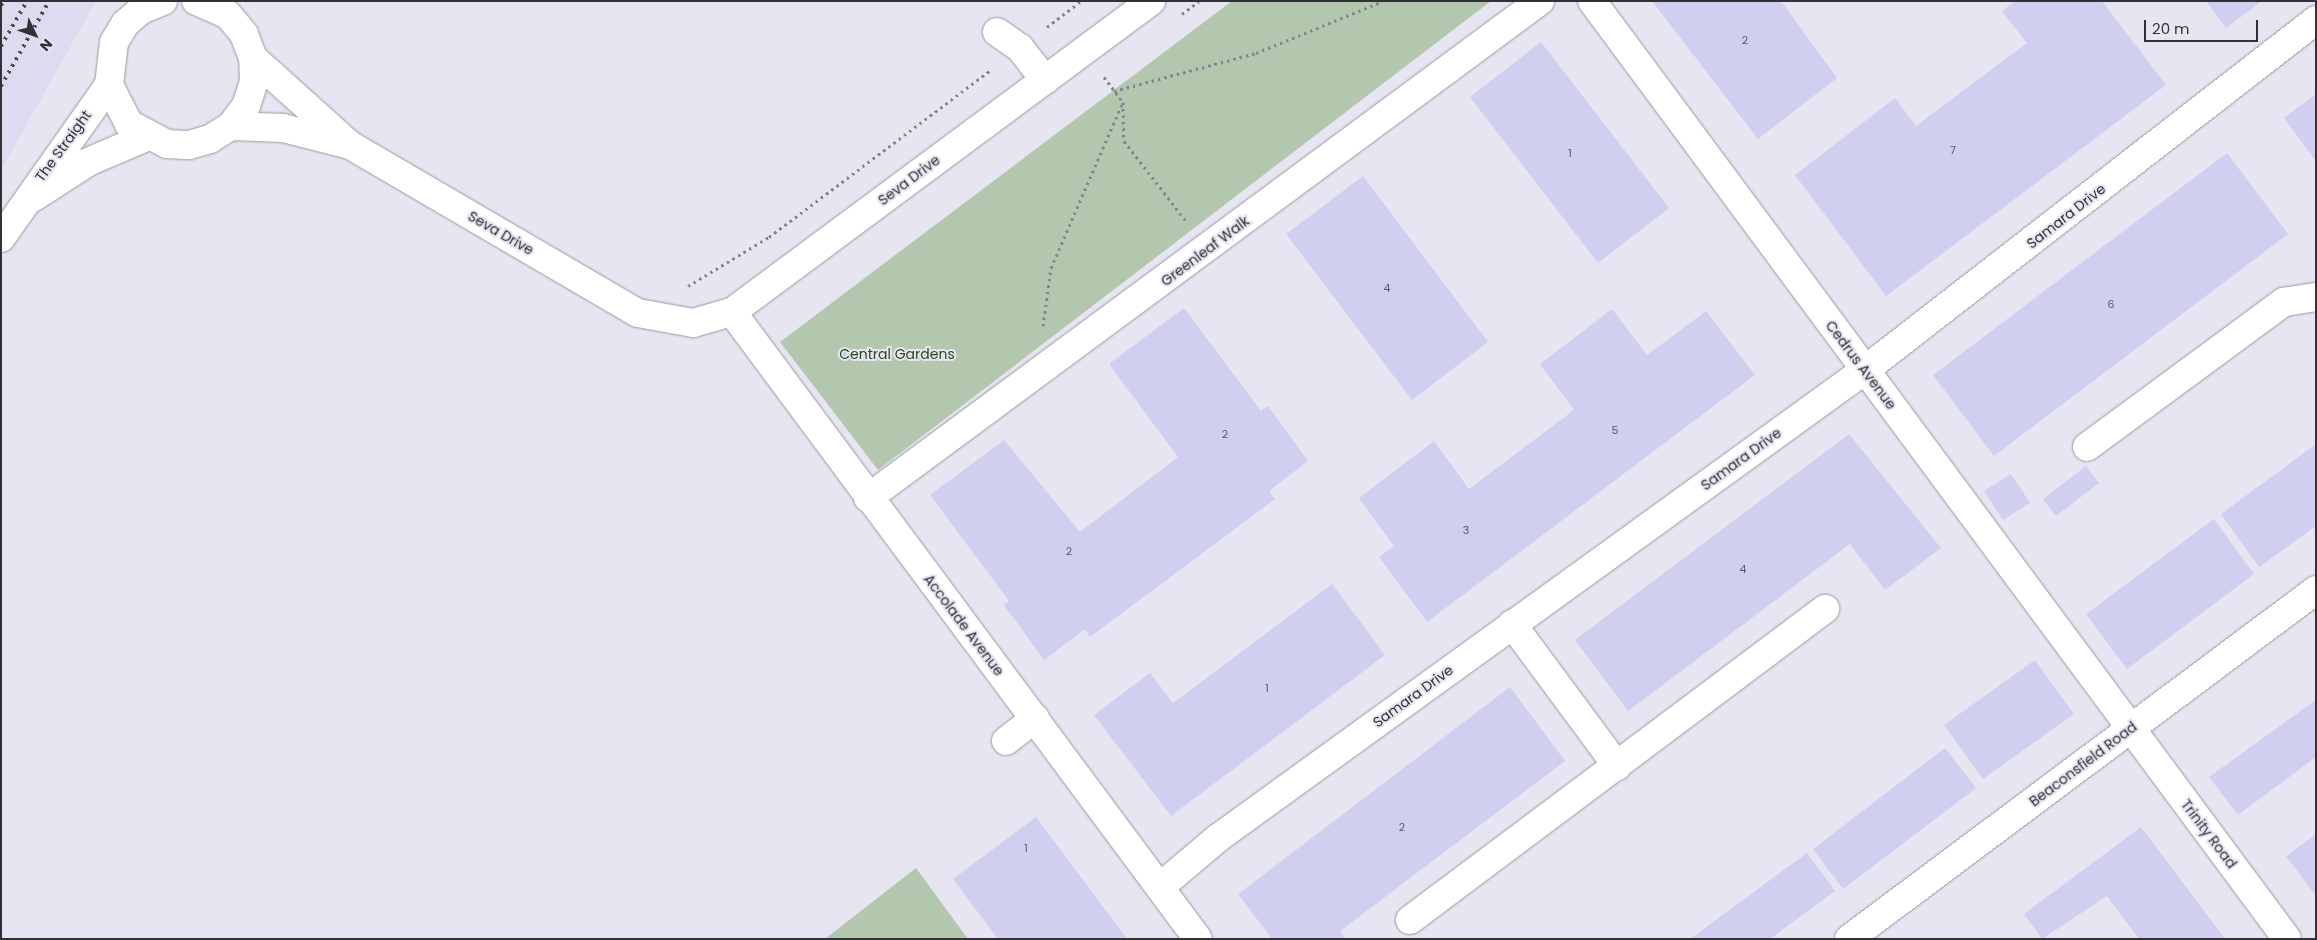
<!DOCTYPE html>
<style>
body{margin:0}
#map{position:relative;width:2317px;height:940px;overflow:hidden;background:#e6e5f1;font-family:Poppins,sans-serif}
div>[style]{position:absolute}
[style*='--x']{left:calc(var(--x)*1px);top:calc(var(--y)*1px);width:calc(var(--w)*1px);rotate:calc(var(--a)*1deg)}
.built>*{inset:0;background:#dddbef}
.green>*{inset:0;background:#b3c7ae}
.building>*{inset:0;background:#d1cfef}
.path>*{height:3px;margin-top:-1.5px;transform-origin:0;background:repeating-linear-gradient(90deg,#85848d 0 2.5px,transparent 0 6.5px)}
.roads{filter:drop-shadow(0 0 1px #9a99a4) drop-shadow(0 0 1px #9a99a4)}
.minor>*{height:28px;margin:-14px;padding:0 14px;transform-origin:14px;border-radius:14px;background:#fff}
.rail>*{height:4px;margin-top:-2px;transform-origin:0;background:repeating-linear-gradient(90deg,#4c4c52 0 2.5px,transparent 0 7.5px)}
span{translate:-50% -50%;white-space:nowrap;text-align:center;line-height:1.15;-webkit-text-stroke:4px #e6e5f1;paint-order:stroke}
.number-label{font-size:11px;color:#595864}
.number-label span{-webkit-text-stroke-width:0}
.street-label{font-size:14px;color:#313136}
.park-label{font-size:14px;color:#27461f}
.frame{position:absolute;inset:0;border:2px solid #313136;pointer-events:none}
.north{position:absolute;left:10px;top:10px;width:50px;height:50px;-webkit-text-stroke:4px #e6e5f1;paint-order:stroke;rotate:132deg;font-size:14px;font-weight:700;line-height:20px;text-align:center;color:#313136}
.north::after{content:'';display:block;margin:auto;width:18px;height:22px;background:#313136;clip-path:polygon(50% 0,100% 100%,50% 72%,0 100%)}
.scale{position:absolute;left:2144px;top:20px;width:114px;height:22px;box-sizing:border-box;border:2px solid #313136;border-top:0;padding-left:6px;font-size:15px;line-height:18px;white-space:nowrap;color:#313136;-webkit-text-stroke:4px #e6e5f1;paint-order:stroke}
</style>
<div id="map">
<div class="built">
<i style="clip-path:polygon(1px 1px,96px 1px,1px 170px)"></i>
</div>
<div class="green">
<i style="clip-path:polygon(1232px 1px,1491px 1px,878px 470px,780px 342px)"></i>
<i style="clip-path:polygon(916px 868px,968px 939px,825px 939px)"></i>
</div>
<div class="building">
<i style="clip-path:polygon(1652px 1px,1781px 1px,1837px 78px,1758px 139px)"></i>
<i style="clip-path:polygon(2015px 1px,2102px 1px,2166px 85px,1886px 296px,1795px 175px,1895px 98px,1916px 126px,2027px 43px,2002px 11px)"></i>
<i style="clip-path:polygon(2206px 1px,2262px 1px,2226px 28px)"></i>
<i style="clip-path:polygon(1541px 42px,1669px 208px,1598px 263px,1470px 97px)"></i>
<i style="clip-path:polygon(2316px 94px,2316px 161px,2284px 118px)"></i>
<i style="clip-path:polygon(2227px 153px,2288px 234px,1994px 456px,1933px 375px)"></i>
<i style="clip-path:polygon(1363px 176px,1488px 342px,1412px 400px,1286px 234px)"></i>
<i style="clip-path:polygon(1184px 308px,1261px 411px,1268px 406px,1308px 461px,1269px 491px,1275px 499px,1090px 637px,1085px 629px,1044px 660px,1004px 605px,1009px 601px,930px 495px,1004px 440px,1080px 532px,1178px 457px,1109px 364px)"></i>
<i style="clip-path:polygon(1612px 309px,1647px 355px,1706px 311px,1755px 375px,1427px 622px,1379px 557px,1394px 546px,1359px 498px,1434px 441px,1469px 489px,1574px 410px,1540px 364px)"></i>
<i style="clip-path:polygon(1849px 434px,1941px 548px,1885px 590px,1850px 544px,1628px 711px,1575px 640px)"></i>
<i style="clip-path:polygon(2316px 444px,2316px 526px,2259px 567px,2221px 514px)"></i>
<i style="clip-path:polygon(2086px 466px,2099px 483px,2056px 516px,2043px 499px)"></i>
<i style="clip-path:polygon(2011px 474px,2030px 503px,2003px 520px,1984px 491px)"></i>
<i style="clip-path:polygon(2214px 519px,2254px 574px,2127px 669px,2086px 614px)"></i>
<i style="clip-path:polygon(1332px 584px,1385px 655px,1171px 816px,1094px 715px,1150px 673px,1173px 703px)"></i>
<i style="clip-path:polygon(2035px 660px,2074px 714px,1983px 779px,1944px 725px)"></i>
<i style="clip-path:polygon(1510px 687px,1565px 761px,1340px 931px,1346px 939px,1272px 939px,1238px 894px)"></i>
<i style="clip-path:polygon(2316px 700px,2316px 757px,2238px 815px,2209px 777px)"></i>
<i style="clip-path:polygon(1945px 748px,1976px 788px,1843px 889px,1813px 849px)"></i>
<i style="clip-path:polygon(1036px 817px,1127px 939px,998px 939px,953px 879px)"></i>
<i style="clip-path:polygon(2141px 827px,2225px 939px,2139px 939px,2107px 896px,2042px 939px,2024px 914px)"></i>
<i style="clip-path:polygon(2316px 834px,2316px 896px,2286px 856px)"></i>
<i style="clip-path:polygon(1807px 853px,1835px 891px,1770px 939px,1690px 939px)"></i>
</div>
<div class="path">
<i style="--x:1182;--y:14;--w:21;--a:-37"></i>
<i style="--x:1047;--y:27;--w:43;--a:-37.4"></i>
<i style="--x:1104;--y:77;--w:31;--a:53"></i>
<i style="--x:1123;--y:102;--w:39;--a:89"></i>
<i style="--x:1124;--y:141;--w:101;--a:52.2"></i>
<i style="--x:1114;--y:91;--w:147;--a:-15"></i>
<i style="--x:1256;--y:53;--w:137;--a:-22.3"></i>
<i style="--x:688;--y:286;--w:95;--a:-31.2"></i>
<i style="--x:769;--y:237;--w:279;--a:-37"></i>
<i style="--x:1043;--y:326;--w:59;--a:-82.1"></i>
<i style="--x:1051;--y:268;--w:181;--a:-66.6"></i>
</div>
<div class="roads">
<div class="minor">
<i style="--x:163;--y:1;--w:24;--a:158"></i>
<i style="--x:141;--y:10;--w:21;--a:139"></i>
<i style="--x:125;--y:24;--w:21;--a:121"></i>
<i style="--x:114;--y:42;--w:43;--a:96.6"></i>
<i style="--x:109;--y:85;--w:44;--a:62.9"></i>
<i style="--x:129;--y:124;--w:43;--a:27.8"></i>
<i style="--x:167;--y:144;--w:22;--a:3"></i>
<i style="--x:189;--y:145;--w:22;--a:-16"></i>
<i style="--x:210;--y:139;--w:25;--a:-32"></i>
<i style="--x:231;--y:126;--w:25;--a:-53"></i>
<i style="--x:246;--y:106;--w:25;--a:-72"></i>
<i style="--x:254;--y:82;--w:24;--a:-92"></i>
<i style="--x:253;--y:58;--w:26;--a:-111"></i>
<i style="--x:244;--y:34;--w:25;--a:-130"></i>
<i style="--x:228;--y:15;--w:35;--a:-156"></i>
<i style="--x:1592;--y:1;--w:1167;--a:53.46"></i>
<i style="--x:997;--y:32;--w:28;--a:35"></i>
<i style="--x:1020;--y:48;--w:41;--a:52"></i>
<i style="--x:253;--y:58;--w:130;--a:41.9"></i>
<i style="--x:350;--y:145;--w:333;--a:30.3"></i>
<i style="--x:638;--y:313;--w:56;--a:10.3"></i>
<i style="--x:693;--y:323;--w:41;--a:-15.8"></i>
<i style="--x:732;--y:312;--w:522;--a:-36.58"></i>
<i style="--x:231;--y:126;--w:52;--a:2.2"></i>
<i style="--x:283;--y:128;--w:65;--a:14.3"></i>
<i style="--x:34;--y:197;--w:64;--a:-32.9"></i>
<i style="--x:88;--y:162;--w:63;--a:-23.3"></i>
<i style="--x:1;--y:238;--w:187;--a:-54.8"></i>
<i style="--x:732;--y:312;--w:781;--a:53.38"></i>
<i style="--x:2087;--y:447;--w:245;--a:-36.4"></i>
<i style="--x:2284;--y:302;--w:32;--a:-9"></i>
<i style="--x:868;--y:498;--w:836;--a:-36.49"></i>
<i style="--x:1512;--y:624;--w:177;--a:53.5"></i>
<i style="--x:1006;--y:741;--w:37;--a:-38"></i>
<i style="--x:1160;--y:887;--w:76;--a:-40.2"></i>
<i style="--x:1218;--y:838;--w:799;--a:-35.88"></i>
<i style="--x:1865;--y:370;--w:571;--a:-37.81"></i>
<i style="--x:1410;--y:920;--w:519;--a:-36.85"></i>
<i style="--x:1849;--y:939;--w:583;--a:-36.77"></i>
</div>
</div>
<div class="rail">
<i style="--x:1;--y:5;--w:5;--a:-53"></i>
<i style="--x:1;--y:46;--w:52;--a:-60"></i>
<i style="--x:1;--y:86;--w:98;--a:-60.5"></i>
</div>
<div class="number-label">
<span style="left:1745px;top:40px">2</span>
<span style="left:1953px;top:150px">7</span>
<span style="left:1570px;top:153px">1</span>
<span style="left:1387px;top:288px">4</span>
<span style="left:2111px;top:304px">6</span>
<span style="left:1615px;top:430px">5</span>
<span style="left:1225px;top:434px">2</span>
<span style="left:1466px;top:530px">3</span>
<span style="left:1069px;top:551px">2</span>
<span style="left:1743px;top:569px">4</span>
<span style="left:1267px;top:688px">1</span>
<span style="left:1402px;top:827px">2</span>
<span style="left:1026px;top:848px">1</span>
</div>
<div class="street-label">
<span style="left:63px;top:146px;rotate:-54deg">The Straight</span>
<span style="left:909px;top:180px;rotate:-37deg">Seva Drive</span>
<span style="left:2066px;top:216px;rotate:-38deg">Samara Drive</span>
<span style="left:501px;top:233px;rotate:30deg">Seva Drive</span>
<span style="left:1205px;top:251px;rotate:-37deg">Greenleaf Walk</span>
<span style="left:1861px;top:365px;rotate:53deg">Cedrus Avenue</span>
<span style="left:1741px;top:459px;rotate:-36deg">Samara Drive</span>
<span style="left:964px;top:625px;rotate:53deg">Accolade Avenue</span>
<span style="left:1413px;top:696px;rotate:-36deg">Samara Drive</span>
<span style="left:2083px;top:764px;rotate:-37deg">Beaconsfield Road</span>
<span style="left:2209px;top:834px;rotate:53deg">Trinity Road</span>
</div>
<div class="park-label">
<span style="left:897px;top:354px">Central Gardens</span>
</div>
<div class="frame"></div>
<div class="north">N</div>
<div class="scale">20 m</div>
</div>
